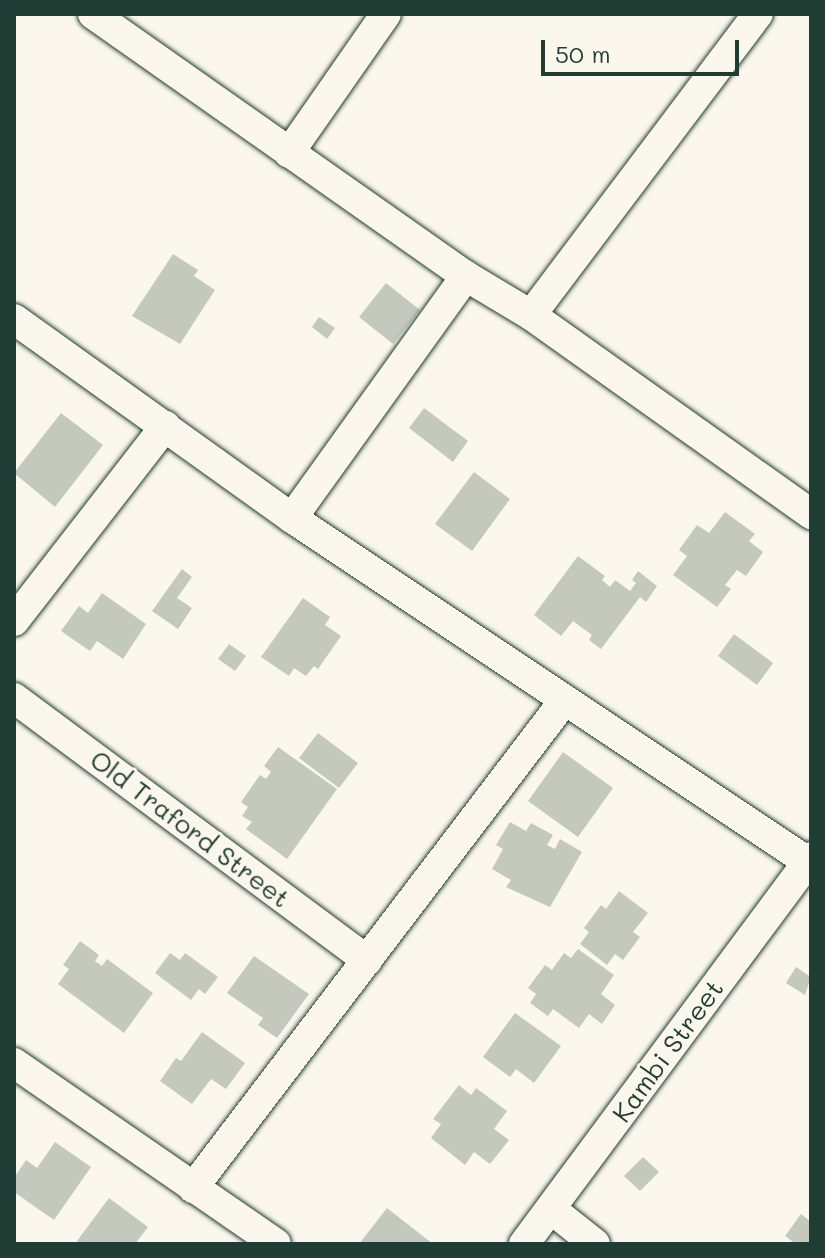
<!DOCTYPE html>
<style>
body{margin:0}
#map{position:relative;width:825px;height:1258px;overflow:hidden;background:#fbf7ec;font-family:Mali,sans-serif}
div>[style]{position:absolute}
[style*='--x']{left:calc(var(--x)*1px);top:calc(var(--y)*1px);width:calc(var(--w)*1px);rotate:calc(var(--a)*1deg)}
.building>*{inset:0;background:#c4c9be}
.roads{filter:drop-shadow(0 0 2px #1f3d34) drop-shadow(0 0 2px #1f3d34)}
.minor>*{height:30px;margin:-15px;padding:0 15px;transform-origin:15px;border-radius:15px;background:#fbf7ec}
span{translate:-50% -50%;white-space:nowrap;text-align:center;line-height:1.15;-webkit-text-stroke:6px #fbf7ec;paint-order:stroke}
.street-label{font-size:26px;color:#1f3d34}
.frame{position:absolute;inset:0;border:16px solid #1f3d34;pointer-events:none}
.scale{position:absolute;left:541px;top:40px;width:198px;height:36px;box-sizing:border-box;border:4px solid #1f3d34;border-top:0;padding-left:10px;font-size:24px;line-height:28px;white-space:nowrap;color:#1f3d34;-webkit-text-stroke:6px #fbf7ec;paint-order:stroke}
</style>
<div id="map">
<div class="building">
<i style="clip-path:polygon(173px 254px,198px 270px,194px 276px,215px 290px,180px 344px,132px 316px)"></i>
<i style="clip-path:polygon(386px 283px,420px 310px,393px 344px,359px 317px)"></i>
<i style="clip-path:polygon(319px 317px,335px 328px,327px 339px,312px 327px)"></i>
<i style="clip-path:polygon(424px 408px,468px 441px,453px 462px,409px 428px)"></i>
<i style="clip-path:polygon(61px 413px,103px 445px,55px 507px,14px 473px)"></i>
<i style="clip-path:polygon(474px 472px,510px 499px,472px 551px,435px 524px)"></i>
<i style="clip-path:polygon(725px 512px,755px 534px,749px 541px,763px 552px,746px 576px,737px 570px,725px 585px,731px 589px,717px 607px,673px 575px,687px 556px,679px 550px,697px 525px,709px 533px)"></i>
<i style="clip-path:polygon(578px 556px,605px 576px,602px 580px,610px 587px,615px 580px,630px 591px,636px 583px,632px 580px,638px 571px,657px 586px,646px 602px,640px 597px,601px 649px,589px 640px,592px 635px,573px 621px,561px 636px,534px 615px)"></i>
<i style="clip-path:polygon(182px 569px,192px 577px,177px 598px,192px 608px,178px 629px,152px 611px)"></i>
<i style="clip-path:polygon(102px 593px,146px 624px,123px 659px,97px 641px,90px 651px,61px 631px,79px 606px,88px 613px)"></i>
<i style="clip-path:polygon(303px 598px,330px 617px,325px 625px,341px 636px,318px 669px,314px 666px,306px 676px,294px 668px,289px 676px,261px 657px)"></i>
<i style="clip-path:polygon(734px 634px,773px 663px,757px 685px,718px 656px)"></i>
<i style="clip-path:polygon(229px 644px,246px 656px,235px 671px,218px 659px)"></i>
<i style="clip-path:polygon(318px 733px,358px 763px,339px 788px,299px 758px)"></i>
<i style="clip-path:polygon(278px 747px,337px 789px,287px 859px,246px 829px,252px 822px,242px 816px,248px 807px,241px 802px,260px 775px,266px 779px,271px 772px,264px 766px)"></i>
<i style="clip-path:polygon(563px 752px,613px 788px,578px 837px,528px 801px)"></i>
<i style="clip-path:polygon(510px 822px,526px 831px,531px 823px,553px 835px,547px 845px,555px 849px,560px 839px,582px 852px,550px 907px,506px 887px,511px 880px,492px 869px,503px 849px,496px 845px)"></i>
<i style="clip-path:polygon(619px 891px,648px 913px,633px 932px,640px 937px,623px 960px,615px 954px,607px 965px,580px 944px,589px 932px,584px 928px,601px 905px,606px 909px)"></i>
<i style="clip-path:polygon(80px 941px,99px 955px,95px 961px,102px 966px,107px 959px,153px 993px,124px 1033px,58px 984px,69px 969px,63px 965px)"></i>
<i style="clip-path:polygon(578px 949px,614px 975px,601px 994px,615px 1005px,602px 1024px,589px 1014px,579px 1028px,553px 1009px,548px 1016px,530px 1003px,536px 994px,528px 988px,545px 965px,552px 970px,564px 953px,571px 958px)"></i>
<i style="clip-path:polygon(170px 953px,180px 960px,185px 953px,218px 977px,205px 994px,199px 989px,191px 1000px,155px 973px)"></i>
<i style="clip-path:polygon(254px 956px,309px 994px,277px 1038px,258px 1025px,263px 1018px,227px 993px)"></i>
<i style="clip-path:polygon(796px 967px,811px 977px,805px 995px,786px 983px)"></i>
<i style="clip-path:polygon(515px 1013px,561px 1046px,534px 1083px,516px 1069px,510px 1077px,483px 1057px)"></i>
<i style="clip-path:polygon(202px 1032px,245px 1063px,226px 1089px,211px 1079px,192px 1104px,160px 1081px,176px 1058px,181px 1061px)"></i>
<i style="clip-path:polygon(459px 1085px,471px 1095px,476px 1088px,507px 1111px,494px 1129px,509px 1140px,490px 1164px,474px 1152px,465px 1165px,431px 1138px,441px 1124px,433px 1119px)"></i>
<i style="clip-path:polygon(55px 1142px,91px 1167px,54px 1220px,14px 1192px,14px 1178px,26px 1160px,37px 1168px)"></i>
<i style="clip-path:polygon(643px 1157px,659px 1172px,640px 1191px,624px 1176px)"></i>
<i style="clip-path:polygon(109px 1198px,148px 1227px,135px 1244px,81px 1244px,77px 1241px)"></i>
<i style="clip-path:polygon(387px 1208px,433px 1244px,359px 1244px)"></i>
<i style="clip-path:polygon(801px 1214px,811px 1222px,811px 1244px,796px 1244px,785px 1236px)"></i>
</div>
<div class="roads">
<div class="minor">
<i style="--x:93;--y:14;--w:456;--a:35.1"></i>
<i style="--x:466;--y:276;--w:76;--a:31"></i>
<i style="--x:531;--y:315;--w:344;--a:35.4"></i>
<i style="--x:289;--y:153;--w:169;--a:-55.1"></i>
<i style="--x:531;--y:315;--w:377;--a:-53"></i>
<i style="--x:14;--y:319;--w:342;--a:35.6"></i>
<i style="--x:292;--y:518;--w:620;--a:33.69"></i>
<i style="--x:292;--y:518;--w:298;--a:-54.3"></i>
<i style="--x:14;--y:621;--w:247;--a:-52.2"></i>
<i style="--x:14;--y:698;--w:440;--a:36.6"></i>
<i style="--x:14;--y:1063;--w:318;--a:34.6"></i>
<i style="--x:193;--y:1188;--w:612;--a:-52.7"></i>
<i style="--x:551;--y:1209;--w:56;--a:38.5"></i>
<i style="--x:524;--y:1244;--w:482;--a:-53.4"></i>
</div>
</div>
<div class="street-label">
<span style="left:190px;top:829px;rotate:37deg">Old Traford Street</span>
<span style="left:668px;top:1051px;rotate:-54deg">Kambi Street</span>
</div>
<div class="frame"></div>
<div class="scale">50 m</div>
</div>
